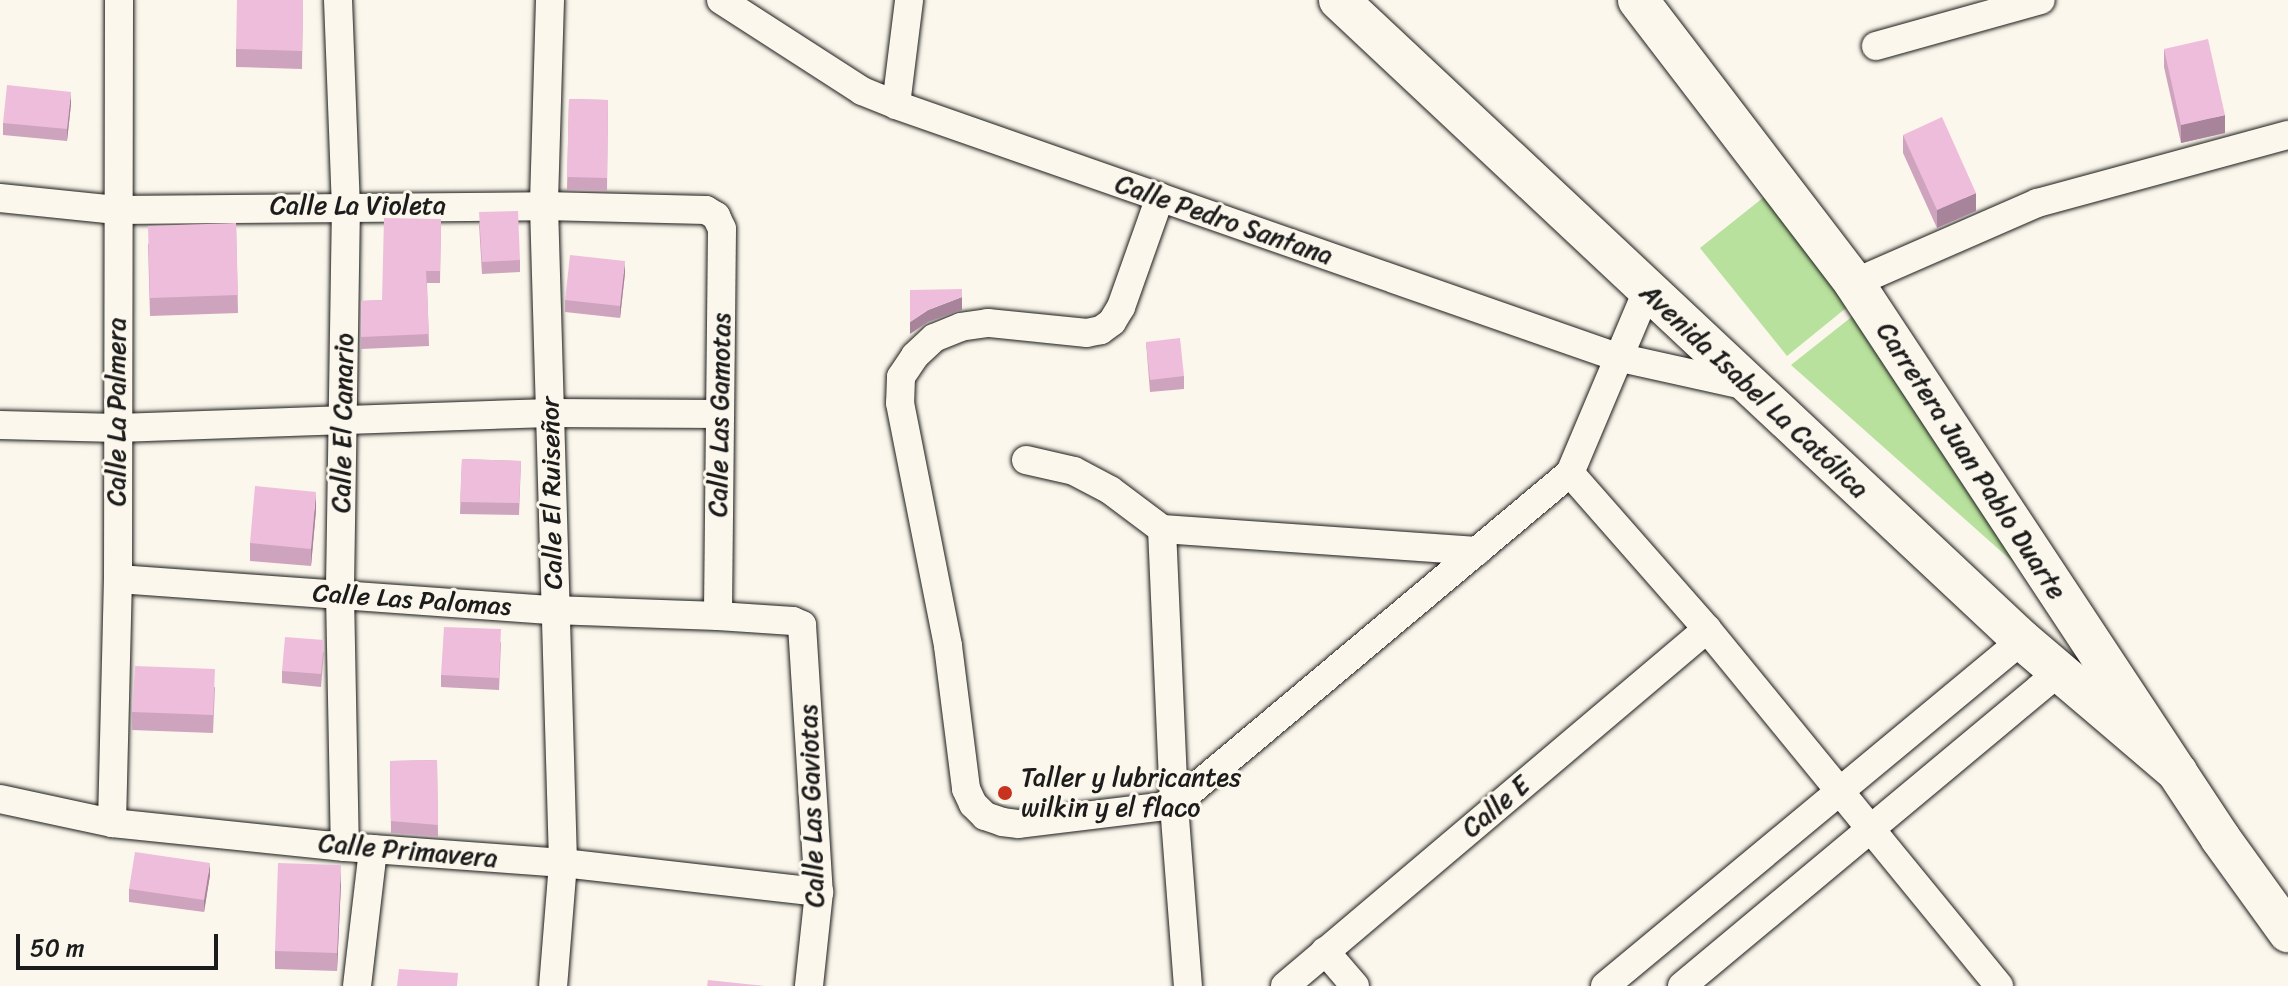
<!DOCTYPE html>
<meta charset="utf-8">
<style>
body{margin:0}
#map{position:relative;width:2288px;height:986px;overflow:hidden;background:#fbf7ec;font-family:Sriracha,sans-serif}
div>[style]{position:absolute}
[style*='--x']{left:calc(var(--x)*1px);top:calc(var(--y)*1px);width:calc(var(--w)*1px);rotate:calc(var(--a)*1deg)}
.green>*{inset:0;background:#b8e19d}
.roads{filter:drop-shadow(0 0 2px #1c1c1c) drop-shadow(0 0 2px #1c1c1c)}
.street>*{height:28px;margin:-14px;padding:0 14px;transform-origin:14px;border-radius:14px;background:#fbf7ec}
.secondary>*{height:40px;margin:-20px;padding:0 20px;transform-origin:20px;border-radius:20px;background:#fbf7ec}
.wall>*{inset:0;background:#cea3bd}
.shaded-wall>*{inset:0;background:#a7849a}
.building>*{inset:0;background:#efbddc}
.dots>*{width:22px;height:22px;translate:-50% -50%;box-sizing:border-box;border:4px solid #fbf7ec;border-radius:50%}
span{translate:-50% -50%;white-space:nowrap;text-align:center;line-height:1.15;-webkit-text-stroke:6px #fbf7ec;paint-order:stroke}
.street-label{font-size:26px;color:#1c1c1c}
.poi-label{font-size:26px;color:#1c1c1c}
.left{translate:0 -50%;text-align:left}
.scale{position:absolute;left:16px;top:934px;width:202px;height:36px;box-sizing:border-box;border:4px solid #1c1c1c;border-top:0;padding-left:10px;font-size:24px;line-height:28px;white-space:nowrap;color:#1c1c1c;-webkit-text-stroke:6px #fbf7ec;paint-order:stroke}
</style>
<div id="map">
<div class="green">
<i style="clip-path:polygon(1764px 197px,1851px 304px,1787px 356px,1700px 248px)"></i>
<i style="clip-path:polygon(1859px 311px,2047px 592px,1791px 365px)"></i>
</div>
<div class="roads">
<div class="street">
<i style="--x:338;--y:0;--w:205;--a:87.8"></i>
<i style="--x:346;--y:205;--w:389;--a:90.9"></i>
<i style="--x:340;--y:594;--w:253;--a:88.9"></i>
<i style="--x:550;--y:0;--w:206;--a:91.7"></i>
<i style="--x:544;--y:206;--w:657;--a:88.34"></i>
<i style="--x:563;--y:863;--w:123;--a:94.6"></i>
<i style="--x:721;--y:0;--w:168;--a:32.8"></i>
<i style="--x:862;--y:91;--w:37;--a:22"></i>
<i style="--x:896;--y:105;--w:764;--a:19.27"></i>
<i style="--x:1617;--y:357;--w:134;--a:12.5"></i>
<i style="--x:1876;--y:46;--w:171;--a:-15.6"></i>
<i style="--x:896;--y:105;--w:106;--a:-82.9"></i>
<i style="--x:1160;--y:197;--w:117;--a:109.5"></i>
<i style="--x:1121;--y:307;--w:17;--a:121"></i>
<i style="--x:1112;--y:322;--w:14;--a:144"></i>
<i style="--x:1101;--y:330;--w:14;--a:168"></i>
<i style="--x:1087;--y:333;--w:100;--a:-174.2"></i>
<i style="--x:988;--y:323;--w:27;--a:172"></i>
<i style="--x:961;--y:327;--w:29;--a:158"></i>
<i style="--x:934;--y:338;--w:26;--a:137"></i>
<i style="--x:915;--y:356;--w:25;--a:124"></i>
<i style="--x:901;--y:377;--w:26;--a:92"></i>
<i style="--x:900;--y:403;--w:248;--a:78.8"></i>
<i style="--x:948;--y:646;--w:144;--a:82.8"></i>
<i style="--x:966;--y:789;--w:17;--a:65"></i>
<i style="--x:973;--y:804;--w:17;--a:45"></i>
<i style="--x:985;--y:816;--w:18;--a:19"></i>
<i style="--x:1002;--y:822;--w:17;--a:7"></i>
<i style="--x:1019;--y:824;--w:156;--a:-7"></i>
<i style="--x:1174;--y:805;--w:517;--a:-39.98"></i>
<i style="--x:1570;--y:473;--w:198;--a:-67.1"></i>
<i style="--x:0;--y:198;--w:117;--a:5.9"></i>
<i style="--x:116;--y:210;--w:428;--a:-0.5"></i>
<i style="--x:544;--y:206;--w:162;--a:1.4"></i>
<i style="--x:706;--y:210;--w:12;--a:31"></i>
<i style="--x:716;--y:216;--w:14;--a:65"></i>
<i style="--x:722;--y:229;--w:387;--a:90.6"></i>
<i style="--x:1854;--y:283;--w:200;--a:-23.6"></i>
<i style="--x:2037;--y:203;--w:260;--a:-15.2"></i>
<i style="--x:0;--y:425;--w:118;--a:1.5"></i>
<i style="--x:118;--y:428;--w:433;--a:-2"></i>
<i style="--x:551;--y:413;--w:169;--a:0.3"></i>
<i style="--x:1026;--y:460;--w:49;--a:12.9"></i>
<i style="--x:1074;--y:471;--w:41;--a:27.8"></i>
<i style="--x:1110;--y:490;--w:65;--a:36.9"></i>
<i style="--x:1162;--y:529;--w:316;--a:4"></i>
<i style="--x:1570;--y:473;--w:208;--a:48.7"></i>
<i style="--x:1707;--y:629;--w:461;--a:50.7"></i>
<i style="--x:1162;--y:529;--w:276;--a:87.5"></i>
<i style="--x:1174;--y:805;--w:182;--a:85.6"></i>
<i style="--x:118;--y:579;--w:436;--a:4.1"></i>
<i style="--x:553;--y:610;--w:165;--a:2.1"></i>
<i style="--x:718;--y:616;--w:75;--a:3.8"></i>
<i style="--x:793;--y:621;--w:10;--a:24"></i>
<i style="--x:802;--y:625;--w:268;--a:86.4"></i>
<i style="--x:819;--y:892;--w:95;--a:96.1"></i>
<i style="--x:0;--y:799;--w:115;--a:12.1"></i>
<i style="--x:112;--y:823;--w:234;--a:5.9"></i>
<i style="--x:345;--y:847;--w:219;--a:4.2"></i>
<i style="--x:563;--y:863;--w:258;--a:6.5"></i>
<i style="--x:112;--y:823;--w:244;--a:-88.6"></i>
<i style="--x:118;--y:579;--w:579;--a:-89.9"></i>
<i style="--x:1325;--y:951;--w:46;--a:49.4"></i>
<i style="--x:357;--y:986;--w:138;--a:-83.3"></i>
<i style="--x:1285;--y:986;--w:553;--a:-40.23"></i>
<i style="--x:1605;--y:986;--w:542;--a:-39.68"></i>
<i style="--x:1682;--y:986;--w:489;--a:-39.8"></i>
</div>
<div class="secondary">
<i style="--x:1339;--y:0;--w:936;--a:43.14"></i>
<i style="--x:2022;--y:640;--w:204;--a:40.4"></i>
<i style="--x:1638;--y:0;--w:356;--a:52.6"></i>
<i style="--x:1854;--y:283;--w:666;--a:56.57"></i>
<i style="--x:2221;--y:839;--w:115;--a:54.2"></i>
</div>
</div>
<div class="wall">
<i style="clip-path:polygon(303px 0,302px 69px,236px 67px,236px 49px)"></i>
<i style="clip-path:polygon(2164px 49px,2225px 133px,2181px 143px,2164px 67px)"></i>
<i style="clip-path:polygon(569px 99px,608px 100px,607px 191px,567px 190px)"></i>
<i style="clip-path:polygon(71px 104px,67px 141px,3px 135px,3px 123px)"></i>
<i style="clip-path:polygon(1903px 135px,1976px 211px,1937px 228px,1903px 153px)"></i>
<i style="clip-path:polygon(441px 219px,440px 283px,427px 283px,429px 346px,361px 349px,361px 301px,382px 300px)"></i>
<i style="clip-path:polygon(236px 223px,238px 313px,150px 316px,148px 244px)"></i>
<i style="clip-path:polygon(479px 224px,520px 260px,520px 272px,482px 274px)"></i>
<i style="clip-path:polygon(625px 273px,620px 318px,565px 312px,565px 300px)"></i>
<i style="clip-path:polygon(1146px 342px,1184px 376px,1184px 389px,1150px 392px)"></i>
<i style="clip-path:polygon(462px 459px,521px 461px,519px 515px,460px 514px)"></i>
<i style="clip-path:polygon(316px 510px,311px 566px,250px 561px,250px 543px)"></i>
<i style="clip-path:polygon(501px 642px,499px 690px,441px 687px,441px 675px)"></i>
<i style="clip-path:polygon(324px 652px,321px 687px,282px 683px,282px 671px)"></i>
<i style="clip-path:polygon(215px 687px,213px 733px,132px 730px,132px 712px)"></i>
<i style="clip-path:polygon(437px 760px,438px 837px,391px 833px,390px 761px)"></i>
<i style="clip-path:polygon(210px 875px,204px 912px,129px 902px,129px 889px)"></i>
<i style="clip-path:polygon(341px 883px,337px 971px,275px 969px,275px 951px)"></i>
</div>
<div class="shaded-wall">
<i style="clip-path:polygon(71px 92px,71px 104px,67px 141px,67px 129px)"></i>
<i style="clip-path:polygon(2225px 115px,2225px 133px,2181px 143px,2181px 125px)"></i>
<i style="clip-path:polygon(1976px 193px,1976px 211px,1937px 228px,1937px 210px)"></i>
<i style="clip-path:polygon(625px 261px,625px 273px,620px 318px,620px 306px)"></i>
<i style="clip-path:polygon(962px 297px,962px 310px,928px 322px,910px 334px,910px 322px,928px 310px)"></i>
<i style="clip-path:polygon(316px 492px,316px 510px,311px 566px,311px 549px)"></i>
<i style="clip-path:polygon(210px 863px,210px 875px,204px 912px,204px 900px)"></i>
<i style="clip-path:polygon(341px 865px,341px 883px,337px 971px,337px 953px)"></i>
</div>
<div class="building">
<i style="clip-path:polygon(237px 0,303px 0,302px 51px,236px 49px)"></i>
<i style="clip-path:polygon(2208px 39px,2225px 115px,2181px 125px,2164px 49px)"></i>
<i style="clip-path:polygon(7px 85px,71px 92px,67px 129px,3px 123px)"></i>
<i style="clip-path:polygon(569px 99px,608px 100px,607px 178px,567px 177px)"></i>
<i style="clip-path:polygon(1942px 117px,1976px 193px,1937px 210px,1903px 135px)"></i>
<i style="clip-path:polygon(518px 211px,520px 260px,482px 262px,479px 212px)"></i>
<i style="clip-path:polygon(384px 218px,441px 219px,440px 271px,426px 271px,429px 334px,361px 337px,361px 301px,382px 300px)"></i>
<i style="clip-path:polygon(236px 223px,238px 295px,150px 298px,148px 226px)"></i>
<i style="clip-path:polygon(570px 255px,625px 261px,620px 306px,565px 300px)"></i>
<i style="clip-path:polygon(962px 289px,962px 297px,928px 310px,910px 322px,910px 290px)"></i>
<i style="clip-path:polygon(1180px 338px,1184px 376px,1150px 380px,1146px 342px)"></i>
<i style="clip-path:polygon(462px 459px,521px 461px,519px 503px,460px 502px)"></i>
<i style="clip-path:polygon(255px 486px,316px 492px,311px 549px,250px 543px)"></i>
<i style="clip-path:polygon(444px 627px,501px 629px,499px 678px,441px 675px)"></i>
<i style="clip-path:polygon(285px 637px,324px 640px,321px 674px,282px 671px)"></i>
<i style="clip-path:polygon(135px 666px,215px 669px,213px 715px,132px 712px)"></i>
<i style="clip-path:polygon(437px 760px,438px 825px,391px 821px,390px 761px)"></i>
<i style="clip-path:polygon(135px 852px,210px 863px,204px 900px,129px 889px)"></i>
<i style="clip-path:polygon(278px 863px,341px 865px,337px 953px,275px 951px)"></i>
<i style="clip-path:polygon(399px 969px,458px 973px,457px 986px,397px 986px)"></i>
<i style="clip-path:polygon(708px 980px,765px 986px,707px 986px)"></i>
</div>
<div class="dots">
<i style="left:1005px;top:793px;background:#c8321e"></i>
</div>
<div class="street-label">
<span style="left:358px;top:206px">Calle La Violeta</span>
<span style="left:1224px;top:220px;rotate:19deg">Calle Pedro Santana</span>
<span style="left:1754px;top:391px;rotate:43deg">Avenida Isabel La Católica</span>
<span style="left:117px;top:412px;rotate:-90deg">Calle La Palmera</span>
<span style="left:720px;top:415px;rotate:-89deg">Calle Las Gamotas</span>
<span style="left:343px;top:423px;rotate:-89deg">Calle El Canario</span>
<span style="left:1971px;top:461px;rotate:57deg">Carretera Juan Pablo Duarte</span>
<span style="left:552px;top:493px;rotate:-91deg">Calle El Ruiseñor</span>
<span style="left:412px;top:600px;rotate:4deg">Calle Las Palomas</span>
<span style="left:812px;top:806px;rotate:-92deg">Calle Las Gaviotas</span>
<span style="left:1496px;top:807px;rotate:-40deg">Calle E</span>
<span style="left:408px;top:851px;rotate:5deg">Calle Primavera</span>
</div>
<div class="poi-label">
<span class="left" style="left:1021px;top:793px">Taller y lubricantes<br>wilkin y el flaco</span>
</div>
<div class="scale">50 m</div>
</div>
